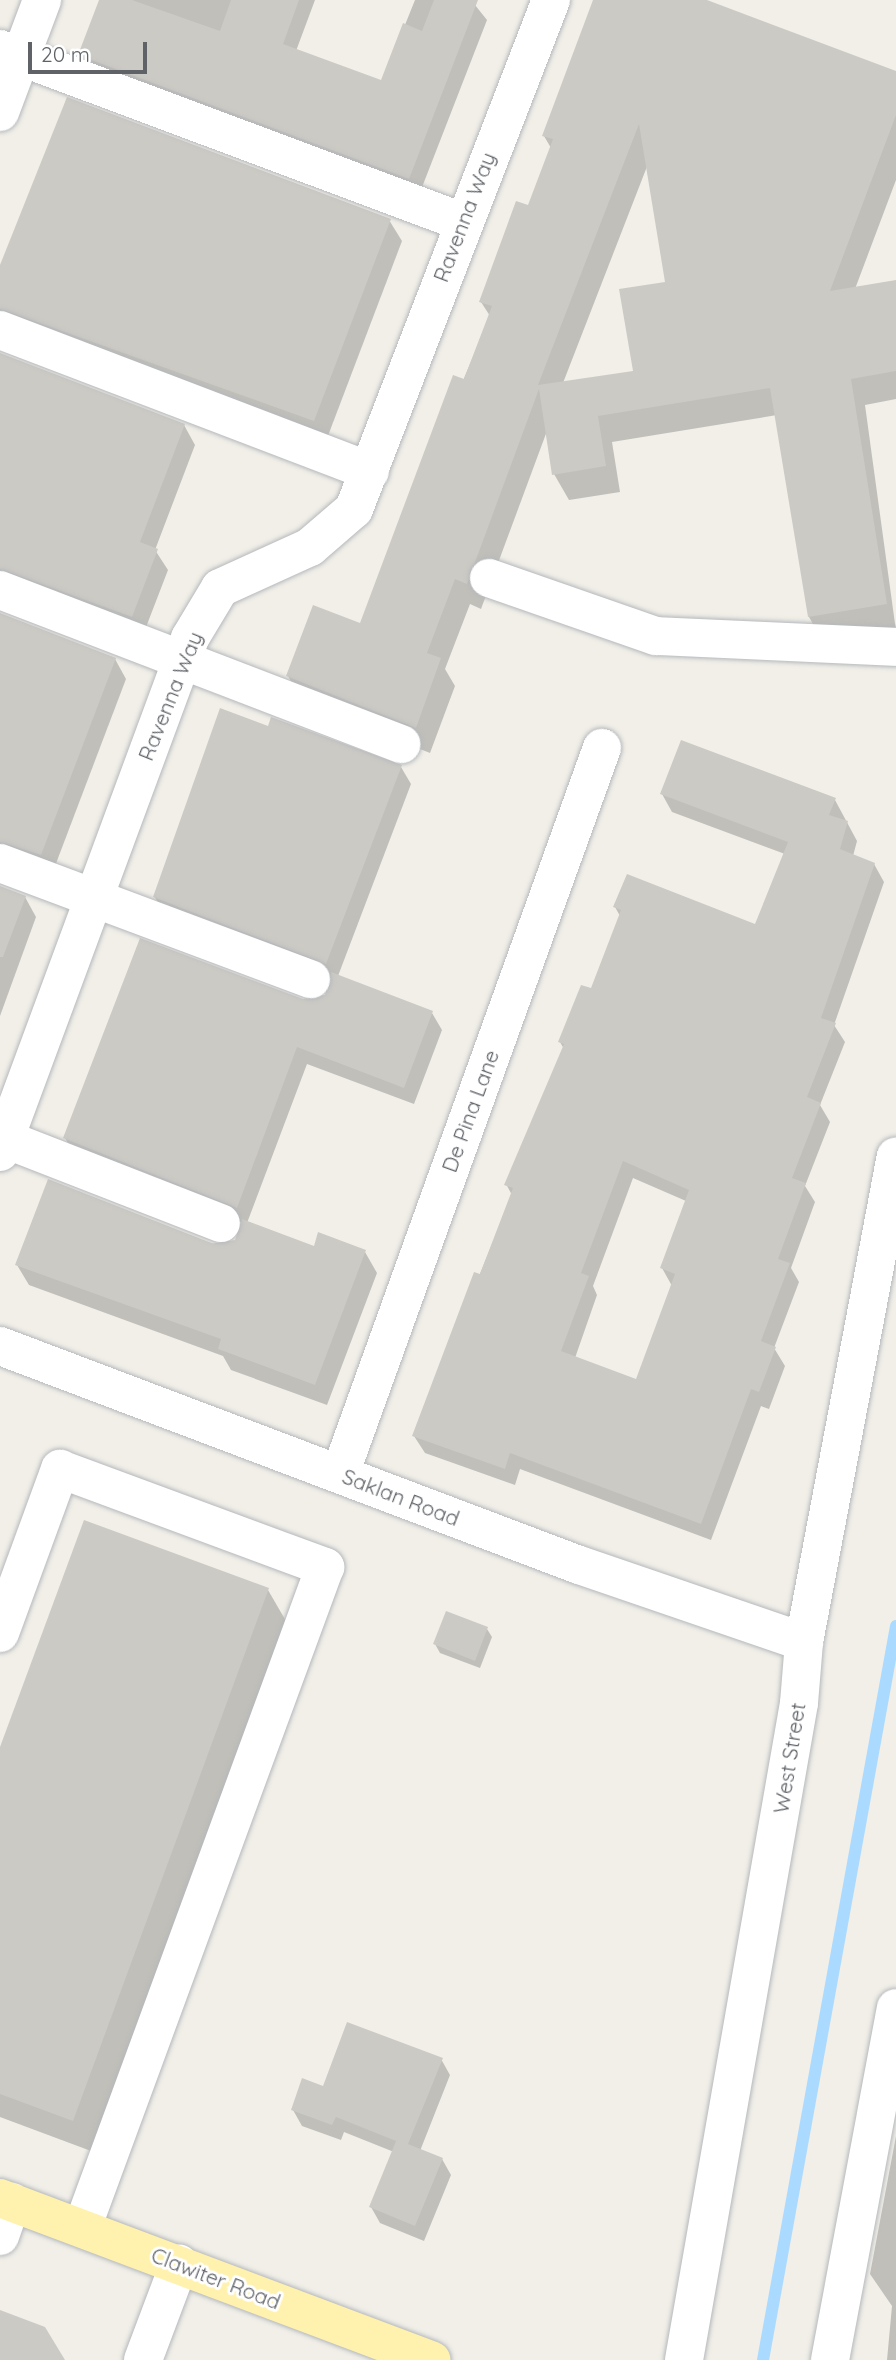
<!DOCTYPE html>
<style>
body{margin:0}
#map{position:relative;width:896px;height:2360px;overflow:hidden;background:#f1efe8;font-family:Quicksand,sans-serif}
div>[style]{position:absolute}
[style*='--x']{left:calc(var(--x)*1px);top:calc(var(--y)*1px);width:calc(var(--w)*1px);rotate:calc(var(--a)*1deg)}
.shadow>*{inset:0;background:#0003}
.stream>*{height:12px;margin:-6px;padding:0 6px;transform-origin:6px;border-radius:6px;background:#aadaff}
.building>*{inset:0;background:#cccac5}
.roads{filter:drop-shadow(0 0 2px #b5b8bc) drop-shadow(0 0 2px #b5b8bc)}
.minor>*{height:38px;margin:-19px;padding:0 19px;transform-origin:19px;border-radius:19px;background:#fff}
.major>*{height:38px;margin:-19px;padding:0 19px;transform-origin:19px;border-radius:19px;background:#fff2af}
span{translate:-50% -50%;white-space:nowrap;text-align:center;line-height:1.15;-webkit-text-stroke:6px #fff;paint-order:stroke}
.street-label{font-size:21px;color:#5f6368}
.scale{position:absolute;left:28px;top:42px;width:119px;height:32px;box-sizing:border-box;border:4px solid #5f6368;border-top:0;padding-left:9px;font-size:21px;line-height:24px;white-space:nowrap;color:#5f6368;-webkit-text-stroke:5px #fff;paint-order:stroke}
</style>
<div id="map">
<div class="shadow">
<i style="clip-path:polygon(100px 0,315px 0,296px 51px,382px 82px,415px 0,471px 0,487px 20px,419px 195px,90px 72px,80px 55px)"></i>
<i style="clip-path:polygon(evenodd,607px 0,702px 0,896px 73px,896px 180px,855px 289px,896px 282px,896px 399px,865px 405px,896px 631px,824px 643px,809px 617px,777px 415px,612px 442px,620px 492px,569px 500px,554px 474px,547px 431px,481px 609px,470px 604px,445px 669px,455px 686px,430px 753px,303px 702px,288px 676px,361px 625px,490px 316px,481px 302px,529px 208px,551px 148px,544px 136px,607px 0,648px 164px,667px 283px,635px 373px,563px 383px,648px 164px)"></i>
<i style="clip-path:polygon(389px 220px,402px 241px,326px 441px,0 336px,0 275px)"></i>
<i style="clip-path:polygon(0 355px,184px 425px,195px 445px,155px 550px,168px 570px,143px 635px,0 593px)"></i>
<i style="clip-path:polygon(0 615px,115px 659px,126px 679px,52px 874px,0 867px)"></i>
<i style="clip-path:polygon(269px 728px,401px 767px,411px 784px,338px 976px,432px 1013px,442px 1030px,414px 1104px,307px 1064px,247px 1223px,315px 1248px,365px 1252px,377px 1273px,327px 1405px,231px 1370px,223px 1356px,29px 1285px,17px 1265px,236px 1241px,243px 1223px,75px 1155px,65px 1138px,303px 1001px,327px 997px,331px 979px,165px 914px,154px 896px)"></i>
<i style="clip-path:polygon(evenodd,662px 794px,835px 800px,857px 841px,853px 856px,874px 864px,884px 882px,834px 1025px,845px 1042px,820px 1105px,830px 1122px,805px 1186px,815px 1202px,791px 1268px,799px 1282px,774px 1348px,785px 1366px,769px 1409px,761px 1406px,711px 1540px,520px 1469px,515px 1485px,425px 1453px,414px 1436px,512px 1195px,506px 1184px,564px 1049px,560px 1042px,592px 990px,620px 916px,615px 907px,756px 927px,785px 854px,672px 812px,662px 794px,633px 1178px,686px 1201px,662px 1268px,672px 1286px,637px 1381px,575px 1358px,597px 1295px,593px 1286px,633px 1178px)"></i>
<i style="clip-path:polygon(0 887px,25px 897px,36px 917px,0 1016px)"></i>
<i style="clip-path:polygon(268px 1590px,286px 1621px,91px 2151px,0 2117px,0 1752px)"></i>
<i style="clip-path:polygon(487px 1629px,492px 1637px,480px 1668px,440px 1653px,435px 1644px)"></i>
<i style="clip-path:polygon(441px 2059px,450px 2075px,420px 2151px,442px 2159px,451px 2175px,424px 2241px,380px 2223px,371px 2207px,394px 2152px,344px 2132px,341px 2140px,302px 2126px,293px 2110px,324px 2089px)"></i>
<i style="clip-path:polygon(896px 2136px,896px 2360px,887px 2360px,892px 2306px,870px 2274px)"></i>
</div>
<div class="stream">
<i style="--x:763;--y:2360;--w:746;--a:-79.73"></i>
</div>
<div class="building">
<i style="clip-path:polygon(99px 0,132px 0,220px 31px,231px 0,299px 0,283px 44px,381px 80px,403px 23px,422px 31px,434px 0,478px 0,409px 179px,78px 55px)"></i>
<i style="clip-path:polygon(evenodd,593px 0,707px 0,896px 71px,896px 115px,830px 291px,896px 280px,896px 371px,851px 379px,887px 604px,808px 617px,770px 388px,598px 416px,606px 466px,552px 475px,539px 389px,467px 584px,455px 579px,427px 653px,441px 658px,416px 728px,286px 676px,313px 605px,360px 623px,453px 375px,464px 379px,492px 306px,479px 302px,516px 201px,528px 205px,553px 139px,542px 136px,593px 0,639px 124px,665px 282px,619px 289px,633px 371px,538px 385px,639px 124px)"></i>
<i style="clip-path:polygon(67px 97px,391px 219px,314px 421px,0 309px,0 265px)"></i>
<i style="clip-path:polygon(0 353px,185px 424px,140px 542px,158px 549px,132px 617px,0 569px)"></i>
<i style="clip-path:polygon(0 613px,116px 658px,41px 855px,0 842px)"></i>
<i style="clip-path:polygon(220px 708px,268px 726px,271px 717px,402px 765px,326px 964px,153px 897px)"></i>
<i style="clip-path:polygon(evenodd,681px 740px,836px 798px,829px 815px,848px 821px,840px 849px,875px 863px,821px 1018px,836px 1023px,807px 1097px,821px 1103px,792px 1178px,806px 1183px,778px 1259px,790px 1263px,761px 1341px,776px 1347px,759px 1392px,751px 1389px,701px 1524px,510px 1453px,505px 1469px,412px 1436px,474px 1272px,480px 1274px,513px 1188px,504px 1185px,564px 1044px,558px 1042px,581px 985px,591px 988px,621px 910px,613px 907px,627px 874px,755px 924px,788px 842px,660px 794px,681px 740px,623px 1161px,689px 1190px,660px 1268px,675px 1274px,636px 1379px,561px 1351px,589px 1276px,581px 1273px,623px 1161px)"></i>
<i style="clip-path:polygon(0 886px,26px 896px,3px 957px,0 957px)"></i>
<i style="clip-path:polygon(140px 938px,303px 999px,325px 995px,331px 972px,433px 1011px,404px 1088px,297px 1047px,237px 1208px,63px 1138px)"></i>
<i style="clip-path:polygon(48px 1179px,214px 1244px,235px 1240px,242px 1219px,314px 1246px,318px 1232px,366px 1250px,315px 1385px,218px 1349px,221px 1339px,15px 1265px)"></i>
<i style="clip-path:polygon(84px 1520px,269px 1588px,73px 2121px,0 2094px,0 1747px)"></i>
<i style="clip-path:polygon(446px 1611px,488px 1627px,475px 1661px,433px 1644px)"></i>
<i style="clip-path:polygon(347px 2022px,443px 2058px,408px 2144px,443px 2158px,415px 2226px,369px 2207px,396px 2141px,336px 2117px,332px 2125px,291px 2110px,302px 2078px,323px 2086px)"></i>
<i style="clip-path:polygon(0 2310px,45px 2327px,65px 2360px,0 2360px)"></i>
</div>
<div class="roads">
<div class="minor">
<i style="--x:0;--y:49;--w:493;--a:20.5"></i>
<i style="--x:0;--y:112;--w:120;--a:-69.4"></i>
<i style="--x:0;--y:330;--w:396;--a:20.9"></i>
<i style="--x:489;--y:578;--w:177;--a:19.2"></i>
<i style="--x:656;--y:636;--w:240;--a:2.6"></i>
<i style="--x:0;--y:590;--w:430;--a:21"></i>
<i style="--x:0;--y:863;--w:332;--a:20.5"></i>
<i style="--x:0;--y:1137;--w:237;--a:21.3"></i>
<i style="--x:0;--y:1152;--w:548;--a:-69.71"></i>
<i style="--x:190;--y:638;--w:58;--a:-59"></i>
<i style="--x:220;--y:588;--w:99;--a:-24.5"></i>
<i style="--x:310;--y:547;--w:58;--a:-40.8"></i>
<i style="--x:354;--y:509;--w:546;--a:-68.84"></i>
<i style="--x:0;--y:1346;--w:619;--a:20.72"></i>
<i style="--x:579;--y:1565;--w:238;--a:18.9"></i>
<i style="--x:340;--y:1474;--w:772;--a:-70.16"></i>
<i style="--x:0;--y:1633;--w:175;--a:-69.9"></i>
<i style="--x:60;--y:1469;--w:283;--a:20.3"></i>
<i style="--x:325;--y:1567;--w:704;--a:110.18"></i>
<i style="--x:0;--y:2236;--w:36;--a:-71"></i>
<i style="--x:143;--y:2360;--w:103;--a:-69.4"></i>
<i style="--x:684;--y:2360;--w:667;--a:-80.07"></i>
<i style="--x:799;--y:1703;--w:61;--a:-85.3"></i>
<i style="--x:804;--y:1642;--w:494;--a:-79.3"></i>
<i style="--x:830;--y:2360;--w:358;--a:-79.4"></i>
</div>
<div class="major">
<i style="--x:0;--y:2198;--w:461;--a:20.6"></i>
</div>
</div>
<div class="street-label">
<span style="left:464px;top:217px;rotate:-69deg">Ravenna Way</span>
<span style="left:170px;top:696px;rotate:-68deg">Ravenna Way</span>
<span style="left:470px;top:1111px;rotate:-70deg">De Pina Lane</span>
<span style="left:401px;top:1497px;rotate:21deg">Saklan Road</span>
<span style="left:789px;top:1758px;rotate:-81deg">West Street</span>
<span style="left:216px;top:2278px;rotate:21deg">Clawiter Road</span>
</div>
<div class="scale">20 m</div>
</div>
